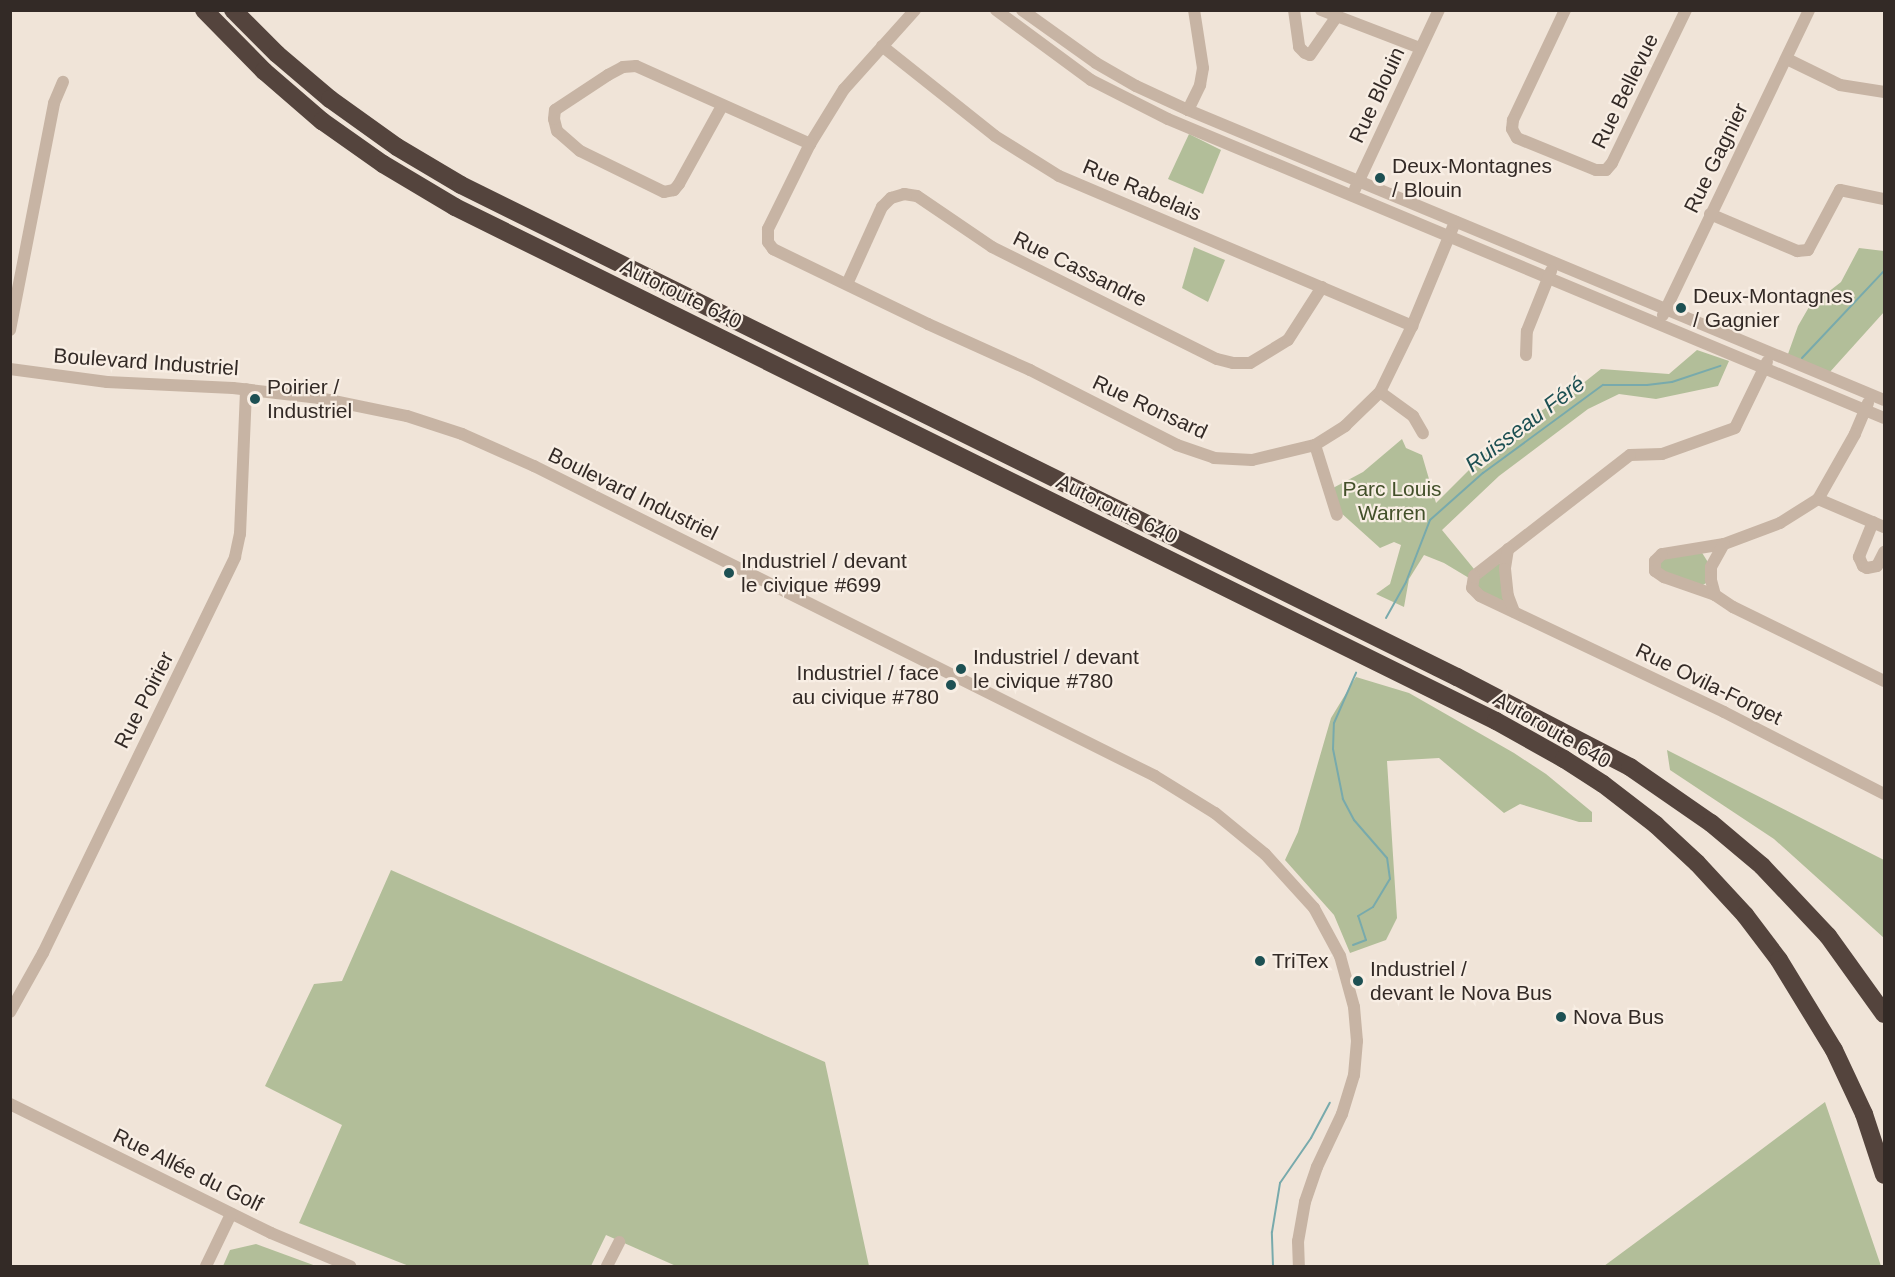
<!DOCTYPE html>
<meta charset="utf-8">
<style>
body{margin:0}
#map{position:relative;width:1895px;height:1277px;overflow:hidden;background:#f0e4d8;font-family:Helvetica,sans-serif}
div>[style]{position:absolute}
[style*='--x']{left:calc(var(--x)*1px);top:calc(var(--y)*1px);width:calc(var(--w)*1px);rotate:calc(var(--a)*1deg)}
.green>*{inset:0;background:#b2be99}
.stream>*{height:2px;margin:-1px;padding:0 1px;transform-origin:1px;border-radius:1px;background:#78aaac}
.minor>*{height:12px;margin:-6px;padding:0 6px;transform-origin:6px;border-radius:6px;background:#c7b4a4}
.highway>*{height:18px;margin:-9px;padding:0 9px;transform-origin:9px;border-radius:9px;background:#54443d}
.dots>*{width:16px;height:16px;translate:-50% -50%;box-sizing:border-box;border:3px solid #f8eee4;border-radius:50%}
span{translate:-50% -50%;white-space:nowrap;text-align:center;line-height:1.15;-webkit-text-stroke:4.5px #f8eee4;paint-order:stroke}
.street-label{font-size:21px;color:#332a26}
.poi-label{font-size:21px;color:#332a26}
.left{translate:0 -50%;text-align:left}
.right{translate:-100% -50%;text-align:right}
.park-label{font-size:21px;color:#43502a}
.water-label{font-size:22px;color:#1d5053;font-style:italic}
.frame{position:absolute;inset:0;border:12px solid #332a26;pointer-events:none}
</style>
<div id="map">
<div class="green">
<i style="clip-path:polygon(1189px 134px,1221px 150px,1203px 194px,1168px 179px)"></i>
<i style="clip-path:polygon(1194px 247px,1225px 260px,1208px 302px,1182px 288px)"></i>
<i style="clip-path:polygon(1859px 248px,1884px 251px,1884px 312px,1829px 373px,1788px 354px,1798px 326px,1809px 307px,1841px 282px)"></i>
<i style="clip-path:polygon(1697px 350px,1729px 361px,1718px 386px,1656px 399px,1619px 394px,1588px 409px,1499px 476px,1442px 530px,1474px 569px,1469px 578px,1444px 563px,1424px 555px,1409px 579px,1404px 607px,1376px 594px,1390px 584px,1401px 545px,1394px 542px,1380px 548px,1340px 512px,1333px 488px,1363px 472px,1402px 439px,1406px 448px,1422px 455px,1436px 503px,1508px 431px,1572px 392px,1601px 369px,1669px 374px)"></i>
<i style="clip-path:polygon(1699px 548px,1711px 567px,1711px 580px,1698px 588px,1655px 571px,1662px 554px)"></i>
<i style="clip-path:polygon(1496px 560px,1505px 569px,1508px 596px,1502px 603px,1480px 596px,1474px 576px)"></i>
<i style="clip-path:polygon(1356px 677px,1409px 693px,1514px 753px,1546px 774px,1592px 812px,1592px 822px,1579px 822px,1520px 804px,1504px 813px,1439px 758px,1387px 761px,1397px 918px,1386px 940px,1350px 953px,1334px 915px,1285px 860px,1298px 832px,1331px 718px)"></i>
<i style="clip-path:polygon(1667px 750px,1884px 860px,1884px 938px,1774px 839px,1670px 770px)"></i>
<i style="clip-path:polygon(391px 870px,825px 1062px,869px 1266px,676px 1266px,606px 1235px,591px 1266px,409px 1266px,299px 1223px,342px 1125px,265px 1086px,314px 984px,342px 981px)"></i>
<i style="clip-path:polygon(1825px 1102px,1881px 1266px,1604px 1266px,1746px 1161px)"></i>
<i style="clip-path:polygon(256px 1244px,316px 1266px,223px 1266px,230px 1250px)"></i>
</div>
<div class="stream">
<i style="--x:1802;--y:358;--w:120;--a:-46.7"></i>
<i style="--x:1386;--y:618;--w:41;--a:-60.9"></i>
<i style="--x:1406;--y:582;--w:66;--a:-68.8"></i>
<i style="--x:1430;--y:520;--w:71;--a:-41.6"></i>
<i style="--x:1483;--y:473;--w:149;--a:-36.3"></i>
<i style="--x:1603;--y:385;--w:44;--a:0"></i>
<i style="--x:1647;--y:385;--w:25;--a:-7"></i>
<i style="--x:1672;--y:382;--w:51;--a:-18.4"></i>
<i style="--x:1353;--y:945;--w:14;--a:-21"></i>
<i style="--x:1366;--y:940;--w:25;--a:-108"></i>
<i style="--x:1358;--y:916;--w:17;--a:-31"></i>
<i style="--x:1373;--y:907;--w:33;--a:-59"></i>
<i style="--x:1390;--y:879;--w:21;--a:-98"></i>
<i style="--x:1387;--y:858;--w:50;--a:-131"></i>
<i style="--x:1354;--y:820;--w:24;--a:-118"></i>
<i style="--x:1343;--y:799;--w:51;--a:-101.3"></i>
<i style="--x:1333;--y:749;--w:26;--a:-88"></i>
<i style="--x:1334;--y:723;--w:55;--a:-66.3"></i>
<i style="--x:1273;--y:1266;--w:34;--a:-92"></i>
<i style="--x:1272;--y:1232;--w:50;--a:-80.7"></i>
<i style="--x:1280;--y:1183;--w:55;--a:-55.4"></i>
<i style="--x:1311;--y:1138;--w:40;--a:-62"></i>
</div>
<div class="minor">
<i style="--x:915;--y:10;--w:106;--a:131.9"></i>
<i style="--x:844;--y:89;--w:65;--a:121.7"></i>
<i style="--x:810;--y:144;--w:95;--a:116.3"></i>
<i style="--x:768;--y:229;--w:13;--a:90"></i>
<i style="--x:768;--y:242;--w:9;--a:54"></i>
<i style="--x:773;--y:249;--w:172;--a:25.8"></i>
<i style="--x:928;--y:324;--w:112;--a:24.3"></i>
<i style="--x:1030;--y:370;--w:165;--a:27"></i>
<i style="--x:1177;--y:445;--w:39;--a:19"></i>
<i style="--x:1214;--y:458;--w:38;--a:3"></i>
<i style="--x:1252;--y:460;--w:65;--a:-13.4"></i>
<i style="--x:1315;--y:445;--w:36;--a:-32"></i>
<i style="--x:1345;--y:426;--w:49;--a:-44.2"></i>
<i style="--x:1380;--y:392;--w:73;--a:-64.1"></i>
<i style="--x:1412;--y:326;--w:113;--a:-67.5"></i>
<i style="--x:996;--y:10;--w:118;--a:36.4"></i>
<i style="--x:1091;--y:80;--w:86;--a:26.9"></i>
<i style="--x:1168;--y:119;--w:776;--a:22.67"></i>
<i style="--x:1022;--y:10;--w:91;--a:35.6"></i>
<i style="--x:1096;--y:63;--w:46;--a:29.9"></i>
<i style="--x:1136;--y:86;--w:57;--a:24.8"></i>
<i style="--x:1188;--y:110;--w:754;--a:22.62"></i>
<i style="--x:1294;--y:10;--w:37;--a:82"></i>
<i style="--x:1299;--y:47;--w:8;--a:45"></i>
<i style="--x:1305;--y:53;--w:5;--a:22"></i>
<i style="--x:1310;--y:55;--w:47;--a:-55.3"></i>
<i style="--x:1321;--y:10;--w:106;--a:21"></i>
<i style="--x:1565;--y:10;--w:122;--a:115.3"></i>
<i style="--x:1513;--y:120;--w:9;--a:96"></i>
<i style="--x:1512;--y:129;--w:10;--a:61"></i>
<i style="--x:1517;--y:138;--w:85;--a:22.1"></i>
<i style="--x:1596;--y:170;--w:10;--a:0"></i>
<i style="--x:1606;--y:170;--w:9;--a:-49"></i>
<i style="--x:1612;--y:163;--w:170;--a:-64.2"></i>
<i style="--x:882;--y:46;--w:144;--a:38.5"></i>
<i style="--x:995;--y:136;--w:75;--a:32"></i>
<i style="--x:1059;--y:176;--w:384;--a:23"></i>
<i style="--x:1787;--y:59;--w:59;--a:26.1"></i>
<i style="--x:1840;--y:85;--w:45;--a:9"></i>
<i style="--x:722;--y:106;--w:89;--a:118.9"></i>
<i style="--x:679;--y:184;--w:8;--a:130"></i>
<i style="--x:674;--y:190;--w:10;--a:169"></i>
<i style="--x:664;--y:192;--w:93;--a:-154"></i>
<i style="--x:580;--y:151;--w:30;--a:-139"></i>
<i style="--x:557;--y:131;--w:12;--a:-104"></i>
<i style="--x:554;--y:119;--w:9;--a:-84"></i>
<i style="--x:555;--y:110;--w:64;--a:-33.4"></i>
<i style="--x:608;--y:75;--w:17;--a:-28"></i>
<i style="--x:623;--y:67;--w:13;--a:-4"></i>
<i style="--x:636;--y:66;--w:191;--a:24.1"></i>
<i style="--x:1188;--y:110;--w:28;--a:-64"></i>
<i style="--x:1200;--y:85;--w:17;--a:-80"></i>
<i style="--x:1203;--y:68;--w:59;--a:-98.8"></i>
<i style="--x:1355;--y:189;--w:198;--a:-64.9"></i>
<i style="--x:1710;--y:214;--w:95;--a:23"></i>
<i style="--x:1797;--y:251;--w:11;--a:-5"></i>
<i style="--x:1808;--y:250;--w:68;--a:-61.9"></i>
<i style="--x:1840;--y:190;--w:45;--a:11.6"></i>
<i style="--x:847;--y:284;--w:85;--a:-65.6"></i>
<i style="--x:882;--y:207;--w:13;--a:-45"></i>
<i style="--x:891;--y:198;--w:14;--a:-17"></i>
<i style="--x:904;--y:194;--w:13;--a:9"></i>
<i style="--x:917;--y:196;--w:91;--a:34.2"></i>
<i style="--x:992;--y:247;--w:251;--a:26.5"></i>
<i style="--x:1217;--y:359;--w:16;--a:14"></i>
<i style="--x:1233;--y:363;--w:17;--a:0"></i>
<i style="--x:1250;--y:363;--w:44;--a:-31.2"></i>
<i style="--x:1288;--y:340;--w:63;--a:-57.3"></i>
<i style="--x:1663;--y:315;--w:338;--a:-64.4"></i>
<i style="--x:10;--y:330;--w:231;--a:-79"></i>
<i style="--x:54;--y:103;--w:23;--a:-67"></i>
<i style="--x:1526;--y:355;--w:24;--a:-88"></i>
<i style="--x:1527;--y:331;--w:65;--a:-68.2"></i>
<i style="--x:1767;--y:362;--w:73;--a:115.9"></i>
<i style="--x:1735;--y:428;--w:77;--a:160.4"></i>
<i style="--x:1662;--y:454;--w:32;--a:178"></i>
<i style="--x:1630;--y:455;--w:197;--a:142.2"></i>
<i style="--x:1474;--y:576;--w:12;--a:99"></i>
<i style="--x:1472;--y:588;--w:11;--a:45"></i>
<i style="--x:1480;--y:596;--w:270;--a:25.4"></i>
<i style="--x:1724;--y:712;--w:180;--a:27.1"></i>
<i style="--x:10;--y:369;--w:98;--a:7.6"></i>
<i style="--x:107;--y:382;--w:126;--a:2.7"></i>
<i style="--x:233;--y:388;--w:87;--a:6.6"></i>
<i style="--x:319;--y:398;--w:90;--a:11.6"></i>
<i style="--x:407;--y:416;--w:58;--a:18.1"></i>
<i style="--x:462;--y:434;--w:79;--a:24"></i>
<i style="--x:534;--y:466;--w:694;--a:26.53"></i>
<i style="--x:1155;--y:776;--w:70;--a:31.7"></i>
<i style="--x:1215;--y:813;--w:65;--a:39.4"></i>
<i style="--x:1265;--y:854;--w:73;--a:47.8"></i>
<i style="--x:1314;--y:908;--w:55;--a:61.6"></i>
<i style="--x:1340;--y:956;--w:53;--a:74.6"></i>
<i style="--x:1354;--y:1007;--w:34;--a:85"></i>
<i style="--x:1357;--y:1041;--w:34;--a:95"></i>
<i style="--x:1354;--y:1075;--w:41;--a:107.1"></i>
<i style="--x:1342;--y:1114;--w:59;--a:115.3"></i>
<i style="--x:1317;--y:1167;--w:37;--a:109"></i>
<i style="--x:1305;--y:1202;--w:40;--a:100"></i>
<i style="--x:1298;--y:1241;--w:25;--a:88"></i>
<i style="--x:1380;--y:392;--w:41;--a:36"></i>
<i style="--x:1413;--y:416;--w:20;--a:60"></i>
<i style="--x:1868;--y:403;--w:34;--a:113"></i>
<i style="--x:1855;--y:434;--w:75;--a:119.6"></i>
<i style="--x:1818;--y:499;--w:45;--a:147.7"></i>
<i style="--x:1780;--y:523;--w:60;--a:159.4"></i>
<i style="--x:1724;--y:544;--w:63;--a:170.8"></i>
<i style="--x:1662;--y:554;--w:10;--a:135"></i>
<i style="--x:1655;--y:561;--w:10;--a:90"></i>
<i style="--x:1655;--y:571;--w:11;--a:34"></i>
<i style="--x:1664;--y:577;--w:54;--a:19.4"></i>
<i style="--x:1715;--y:595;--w:22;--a:34"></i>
<i style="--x:1733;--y:607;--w:168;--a:26.1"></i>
<i style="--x:1315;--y:445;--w:73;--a:72.6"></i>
<i style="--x:1818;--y:499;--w:72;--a:23"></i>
<i style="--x:1873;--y:522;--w:38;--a:112"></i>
<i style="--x:1859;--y:557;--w:10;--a:66"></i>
<i style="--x:1863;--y:566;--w:4;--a:27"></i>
<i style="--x:1867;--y:568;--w:10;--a:-11"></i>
<i style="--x:1877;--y:566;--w:16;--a:-63"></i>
<i style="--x:1508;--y:549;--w:20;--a:99"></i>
<i style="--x:1505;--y:569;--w:27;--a:84"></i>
<i style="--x:1508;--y:596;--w:17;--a:69"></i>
<i style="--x:1715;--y:595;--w:16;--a:-105"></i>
<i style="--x:1711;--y:580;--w:13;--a:-90"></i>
<i style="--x:1711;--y:567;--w:26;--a:-61"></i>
<i style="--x:10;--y:1012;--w:68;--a:-60.8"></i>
<i style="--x:43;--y:953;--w:440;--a:-64.1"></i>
<i style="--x:235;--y:557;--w:24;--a:-78"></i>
<i style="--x:240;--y:534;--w:145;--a:-87.6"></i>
<i style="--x:10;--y:1104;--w:291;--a:26.3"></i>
<i style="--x:271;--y:1233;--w:86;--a:22.7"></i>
<i style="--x:206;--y:1266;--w:58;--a:-64.3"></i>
<i style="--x:607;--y:1266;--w:27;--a:-63"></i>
</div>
<div class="highway">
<i style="--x:204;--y:10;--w:86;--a:45.5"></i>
<i style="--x:264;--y:71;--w:77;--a:40.8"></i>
<i style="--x:322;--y:121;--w:75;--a:35.2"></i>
<i style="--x:383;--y:164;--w:84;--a:30.8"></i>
<i style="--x:455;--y:207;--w:1161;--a:26.28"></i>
<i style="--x:1496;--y:721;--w:78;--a:29.2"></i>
<i style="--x:1564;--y:759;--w:46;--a:32.7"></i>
<i style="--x:1603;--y:784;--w:67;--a:37.7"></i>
<i style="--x:1656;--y:825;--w:56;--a:42.8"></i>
<i style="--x:1697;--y:863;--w:71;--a:47.3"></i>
<i style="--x:1745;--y:915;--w:56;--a:52.9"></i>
<i style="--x:1779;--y:960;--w:105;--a:58.6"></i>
<i style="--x:1834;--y:1050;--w:71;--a:64.9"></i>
<i style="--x:1864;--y:1114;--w:64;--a:71.8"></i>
<i style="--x:233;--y:10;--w:62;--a:45"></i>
<i style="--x:277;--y:54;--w:70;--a:40.3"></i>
<i style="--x:330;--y:99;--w:82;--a:35.6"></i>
<i style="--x:397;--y:147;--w:74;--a:30.7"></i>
<i style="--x:461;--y:185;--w:1111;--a:26.29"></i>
<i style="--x:1457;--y:677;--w:195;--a:27.5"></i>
<i style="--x:1630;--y:767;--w:98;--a:34.7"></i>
<i style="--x:1711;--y:823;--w:67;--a:40.1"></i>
<i style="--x:1762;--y:866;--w:96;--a:46.7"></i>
<i style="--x:1828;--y:936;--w:96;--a:54.3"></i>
</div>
<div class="dots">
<i style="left:1380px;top:178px;background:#1d5053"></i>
<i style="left:1681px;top:308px;background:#1d5053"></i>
<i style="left:255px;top:399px;background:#1d5053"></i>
<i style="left:729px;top:573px;background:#1d5053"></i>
<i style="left:961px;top:669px;background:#1d5053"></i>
<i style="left:951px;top:685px;background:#1d5053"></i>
<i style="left:1260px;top:961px;background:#1d5053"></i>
<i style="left:1358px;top:981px;background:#1d5053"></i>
<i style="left:1561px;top:1017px;background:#1d5053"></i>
</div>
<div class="street-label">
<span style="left:1625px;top:91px;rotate:-64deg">Rue Bellevue</span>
<span style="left:1377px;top:95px;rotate:-65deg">Rue Blouin</span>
<span style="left:1716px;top:158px;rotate:-64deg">Rue Gagnier</span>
<span style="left:1142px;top:190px;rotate:23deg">Rue Rabelais</span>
<span style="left:1080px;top:269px;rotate:26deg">Rue Cassandre</span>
<span style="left:681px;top:294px;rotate:26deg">Autoroute 640</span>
<span style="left:146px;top:362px;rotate:4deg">Boulevard Industriel</span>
<span style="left:1150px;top:407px;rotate:25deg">Rue Ronsard</span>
<span style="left:633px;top:494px;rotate:26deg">Boulevard Industriel</span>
<span style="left:1117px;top:509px;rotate:26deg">Autoroute 640</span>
<span style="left:1709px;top:684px;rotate:26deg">Rue Ovila-Forget</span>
<span style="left:144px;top:700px;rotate:-63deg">Rue Poirier</span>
<span style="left:1552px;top:730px;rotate:30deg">Autoroute 640</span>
<span style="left:188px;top:1170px;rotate:26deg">Rue Allée du Golf</span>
</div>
<div class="poi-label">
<span class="left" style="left:1392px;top:178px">Deux-Montagnes<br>/ Blouin</span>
<span class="left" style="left:1693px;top:308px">Deux-Montagnes<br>/ Gagnier</span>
<span class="left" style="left:267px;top:399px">Poirier /<br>Industriel</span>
<span class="left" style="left:741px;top:573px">Industriel / devant<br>le civique #699</span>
<span class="left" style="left:973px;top:669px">Industriel / devant<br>le civique #780</span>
<span class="right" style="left:939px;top:685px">Industriel / face<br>au civique #780</span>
<span class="left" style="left:1272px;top:961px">TriTex</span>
<span class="left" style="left:1370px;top:981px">Industriel /<br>devant le Nova Bus</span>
<span class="left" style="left:1573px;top:1017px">Nova Bus</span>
</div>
<div class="park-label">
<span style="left:1392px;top:501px">Parc Louis<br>Warren</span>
</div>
<div class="water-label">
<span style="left:1525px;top:424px;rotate:-37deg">Ruisseau Féré</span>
</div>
<div class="frame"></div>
</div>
